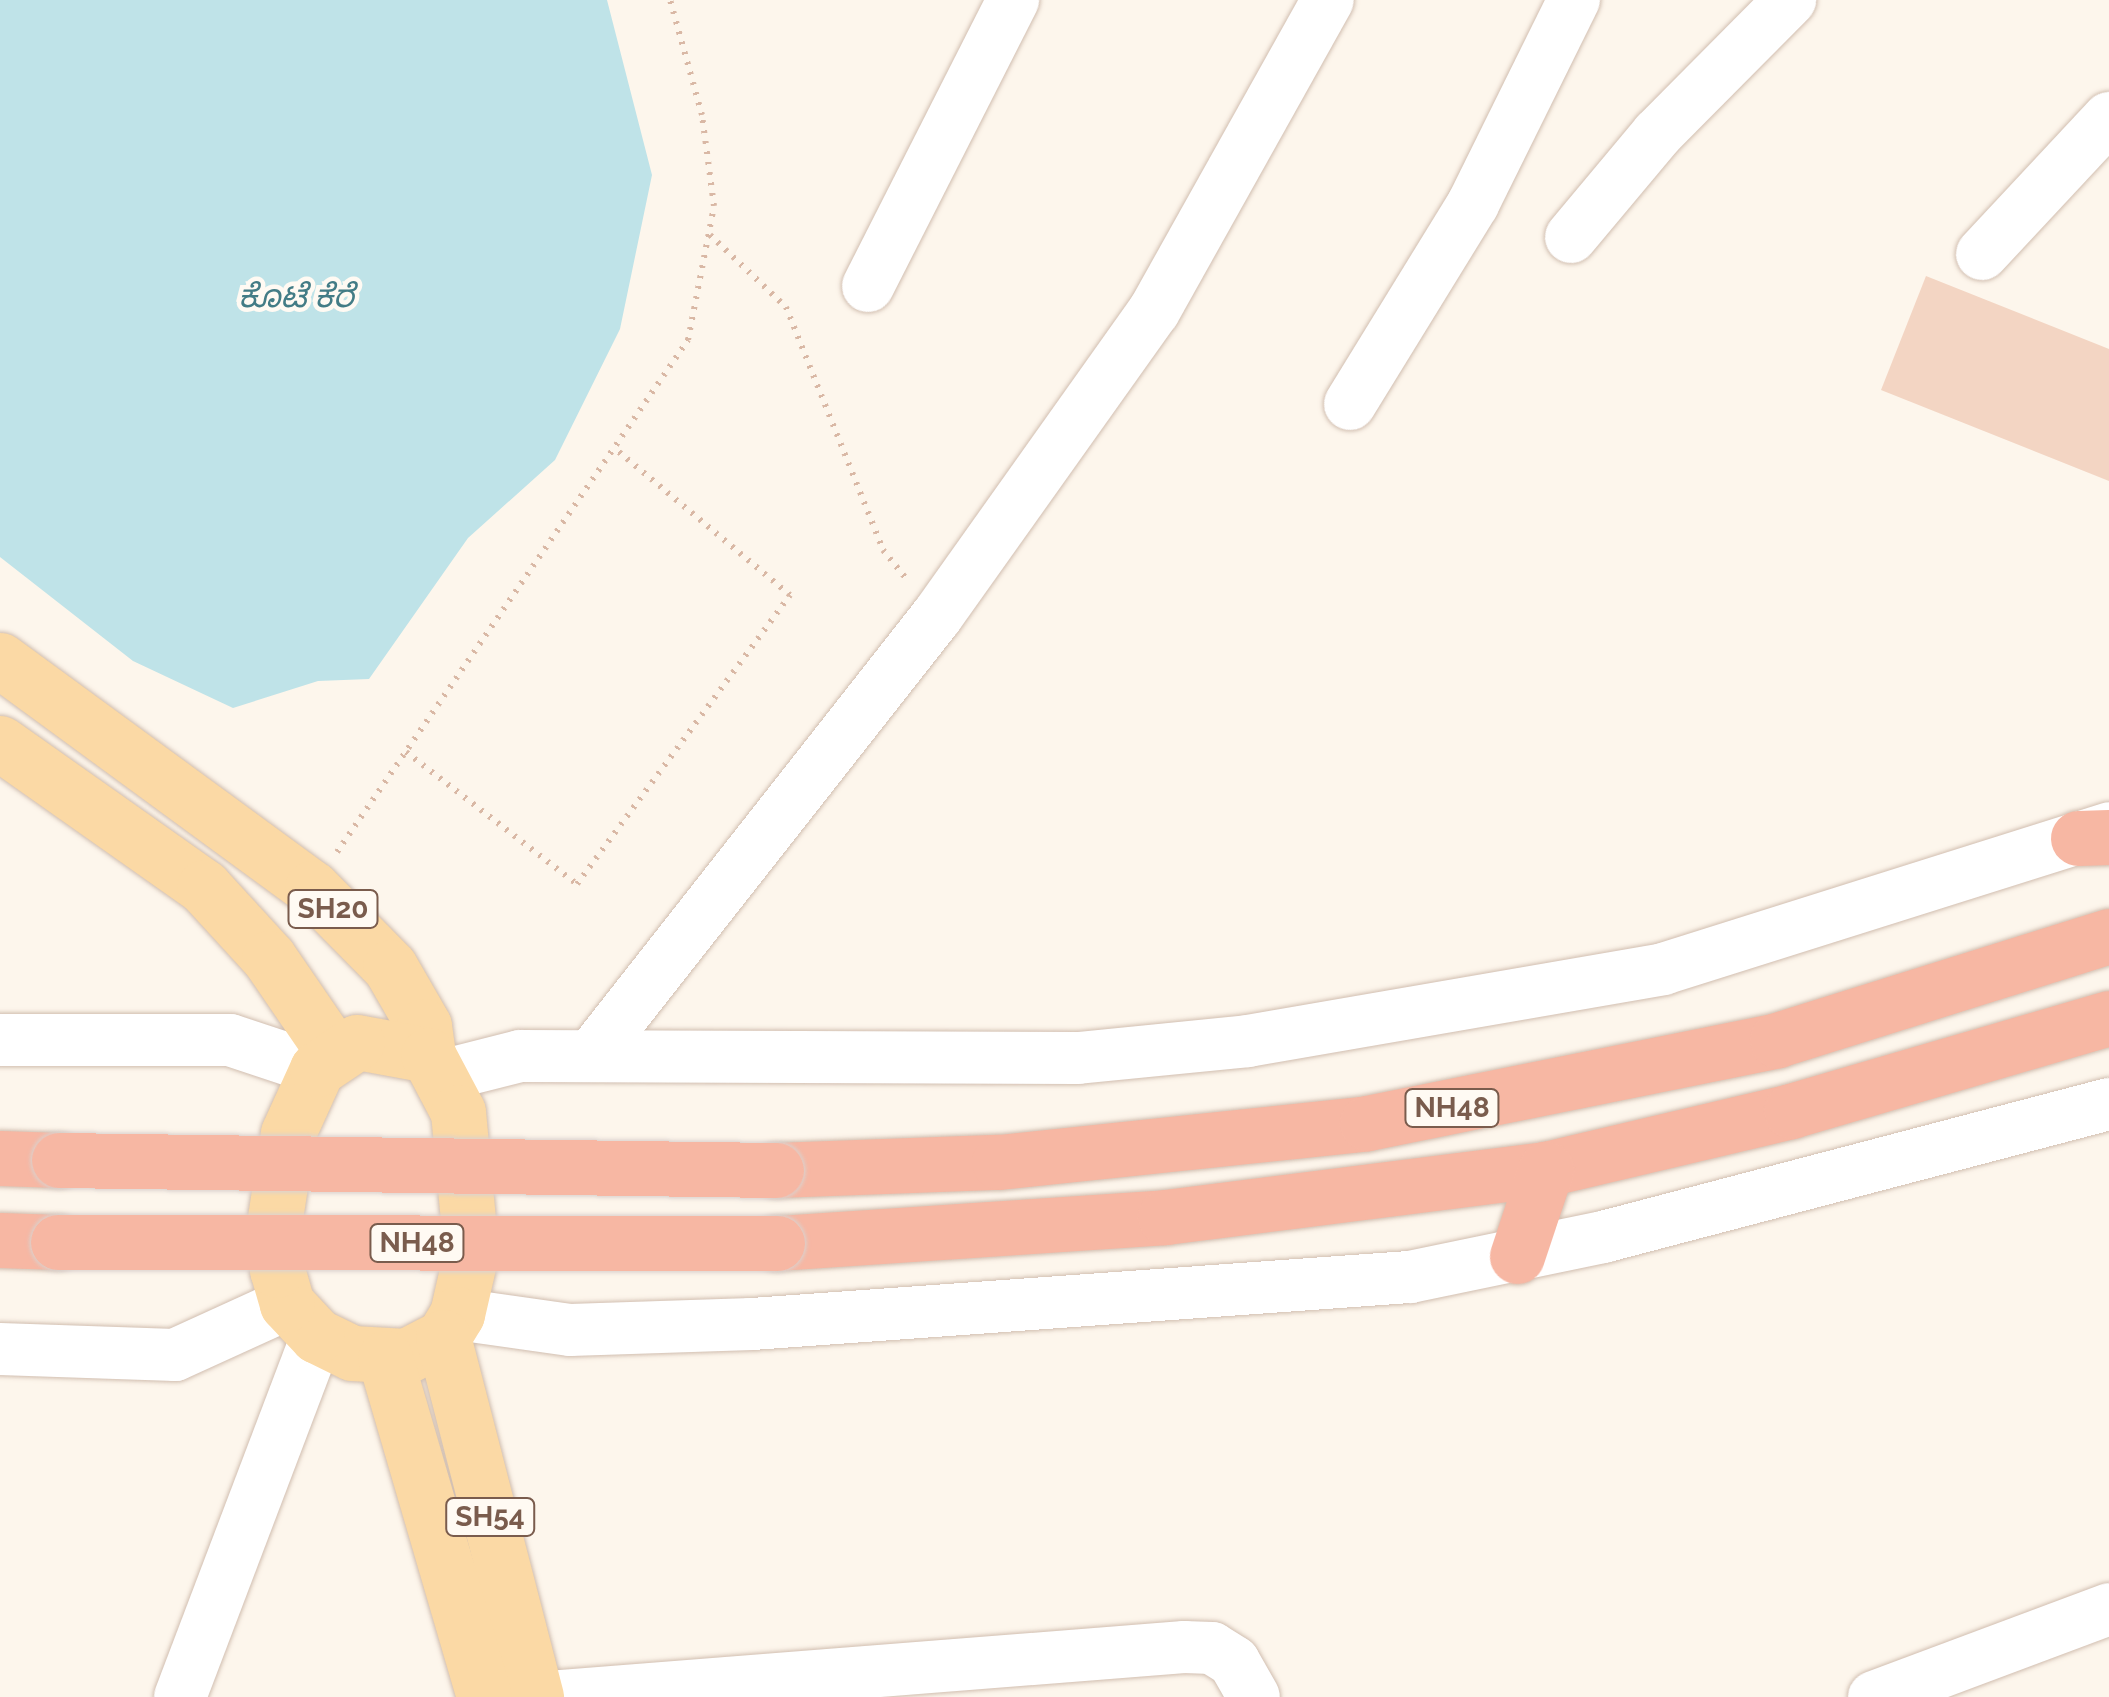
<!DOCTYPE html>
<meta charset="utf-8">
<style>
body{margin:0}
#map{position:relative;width:2109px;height:1697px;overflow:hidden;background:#fdf6ec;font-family:Raleway,"Noto Sans Kannada",sans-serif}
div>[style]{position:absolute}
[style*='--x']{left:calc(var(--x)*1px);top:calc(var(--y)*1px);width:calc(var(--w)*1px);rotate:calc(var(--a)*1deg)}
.water>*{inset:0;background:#bfe3e8}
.building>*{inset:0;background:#f3d5c3}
.path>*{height:6px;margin-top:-3px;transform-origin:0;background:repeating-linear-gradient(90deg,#d9b8a5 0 2.5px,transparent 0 10.5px)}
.roads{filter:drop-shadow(0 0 2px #d1beb0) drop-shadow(0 0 2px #d1beb0)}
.minor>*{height:52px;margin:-26px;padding:0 26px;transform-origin:26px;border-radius:26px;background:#fff}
.major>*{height:55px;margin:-27.5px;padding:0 27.5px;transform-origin:27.5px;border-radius:27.5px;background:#fbd9a5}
.highway>*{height:55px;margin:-27.5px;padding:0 27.5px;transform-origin:27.5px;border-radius:27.5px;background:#f7b7a3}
.bridges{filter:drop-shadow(0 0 2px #dad1cd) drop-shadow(0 0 2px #dad1cd)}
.highway-bridge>*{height:55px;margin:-27.5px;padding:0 27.5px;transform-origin:27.5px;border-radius:27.5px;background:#f7b7a3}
span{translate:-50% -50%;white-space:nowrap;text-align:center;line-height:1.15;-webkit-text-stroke:9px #fffaf3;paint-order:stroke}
.shield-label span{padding:2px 8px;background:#fffaf3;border:2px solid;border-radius:8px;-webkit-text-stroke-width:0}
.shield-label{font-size:28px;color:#7a5c4d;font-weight:700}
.water-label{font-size:32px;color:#437c86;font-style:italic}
</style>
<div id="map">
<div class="water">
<i style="clip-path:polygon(0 0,607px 0,652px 175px,620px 329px,555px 460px,468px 538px,369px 679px,318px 681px,233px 708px,133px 661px,0 557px)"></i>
</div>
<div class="building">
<i style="clip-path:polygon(1926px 276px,2109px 349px,2109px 481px,1881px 390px)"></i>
</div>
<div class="path">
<i style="--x:710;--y:235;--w:105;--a:43.5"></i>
<i style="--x:786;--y:307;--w:262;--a:68.2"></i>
<i style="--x:883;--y:550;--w:41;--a:50.9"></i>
<i style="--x:406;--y:752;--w:216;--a:37.7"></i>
<i style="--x:577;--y:884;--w:359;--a:-53.6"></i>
<i style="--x:790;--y:595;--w:229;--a:-140.1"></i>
<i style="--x:337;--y:852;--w:621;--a:-55.57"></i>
<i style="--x:688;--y:340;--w:136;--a:-79"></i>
<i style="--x:714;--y:206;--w:92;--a:-97.5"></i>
<i style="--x:702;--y:115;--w:119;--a:-105.5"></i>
</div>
<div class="roads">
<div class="minor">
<i style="--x:1571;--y:237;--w:134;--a:-50.1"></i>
<i style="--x:1657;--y:134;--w:189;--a:-45.2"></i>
<i style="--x:1982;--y:254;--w:186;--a:-47"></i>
<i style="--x:868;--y:286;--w:321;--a:-63.1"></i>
<i style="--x:1350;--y:404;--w:235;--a:-58.4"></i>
<i style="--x:1473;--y:204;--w:228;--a:-63.7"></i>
<i style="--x:0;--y:1040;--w:230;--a:0"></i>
<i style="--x:230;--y:1040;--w:92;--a:18.4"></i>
<i style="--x:592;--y:1055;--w:558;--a:-51.84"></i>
<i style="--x:937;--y:616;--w:374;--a:-54.6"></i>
<i style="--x:1154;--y:311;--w:356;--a:-60.8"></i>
<i style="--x:445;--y:1075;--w:77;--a:-14.2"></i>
<i style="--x:520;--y:1056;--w:558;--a:0.21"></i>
<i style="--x:1078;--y:1058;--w:171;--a:-5.7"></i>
<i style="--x:1248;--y:1041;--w:421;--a:-9.8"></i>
<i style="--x:1663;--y:969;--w:468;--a:-17.5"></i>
<i style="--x:457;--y:1314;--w:114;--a:8.1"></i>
<i style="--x:570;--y:1330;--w:182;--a:-1.9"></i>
<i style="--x:752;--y:1324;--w:660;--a:-4.09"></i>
<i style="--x:1410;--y:1277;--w:197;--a:-11.7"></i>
<i style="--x:1603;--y:1237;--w:523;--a:-14.73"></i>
<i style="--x:0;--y:1349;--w:175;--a:2"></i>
<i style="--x:175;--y:1355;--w:123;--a:-24.5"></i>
<i style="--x:180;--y:1697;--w:386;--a:-69.2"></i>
<i style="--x:549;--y:1697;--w:637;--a:-4.5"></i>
<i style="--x:1184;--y:1647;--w:28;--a:2"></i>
<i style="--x:1212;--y:1648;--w:26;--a:32"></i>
<i style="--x:1234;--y:1662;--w:40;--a:60.3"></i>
<i style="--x:1874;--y:1697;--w:251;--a:-20.5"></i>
</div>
<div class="major">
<i style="--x:0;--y:660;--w:386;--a:36.2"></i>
<i style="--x:312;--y:888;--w:111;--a:45.4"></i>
<i style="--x:390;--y:967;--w:68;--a:60"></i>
<i style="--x:424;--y:1026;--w:29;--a:82"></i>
<i style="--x:0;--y:743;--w:250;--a:35.2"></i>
<i style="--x:204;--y:887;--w:96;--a:47.5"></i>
<i style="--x:269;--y:958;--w:115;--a:55.6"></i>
<i style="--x:357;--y:1042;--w:72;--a:10.4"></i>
<i style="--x:428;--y:1055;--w:64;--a:62.2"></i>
<i style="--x:458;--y:1112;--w:142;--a:84.7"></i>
<i style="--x:471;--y:1253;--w:63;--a:102.9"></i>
<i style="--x:457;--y:1314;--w:27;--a:121"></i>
<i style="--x:443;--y:1337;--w:42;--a:152.8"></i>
<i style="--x:406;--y:1356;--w:54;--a:-176.8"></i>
<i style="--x:352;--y:1353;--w:39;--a:-154"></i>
<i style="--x:317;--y:1336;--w:44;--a:-133.2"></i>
<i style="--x:287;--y:1304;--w:35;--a:-106"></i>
<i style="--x:277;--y:1270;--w:39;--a:-96"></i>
<i style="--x:273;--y:1231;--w:99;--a:-81.3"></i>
<i style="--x:288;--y:1133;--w:70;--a:-65.6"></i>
<i style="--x:317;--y:1069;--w:48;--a:-34"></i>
<i style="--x:443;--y:1337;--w:372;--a:75.5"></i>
<i style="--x:385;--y:1358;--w:353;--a:73.7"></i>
</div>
<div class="highway">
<i style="--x:2078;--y:838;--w:31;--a:-2"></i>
<i style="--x:0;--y:1158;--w:59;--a:1.9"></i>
<i style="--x:776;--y:1170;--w:223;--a:-2.1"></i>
<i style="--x:999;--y:1162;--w:370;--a:-6"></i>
<i style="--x:1367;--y:1123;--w:418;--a:-11.4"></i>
<i style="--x:1777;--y:1040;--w:348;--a:-17.4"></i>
<i style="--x:0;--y:1240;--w:58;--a:2"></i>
<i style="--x:777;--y:1243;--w:389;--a:-3.8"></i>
<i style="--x:1165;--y:1217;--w:384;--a:-7.2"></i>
<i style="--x:1546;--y:1169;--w:252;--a:-13.3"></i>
<i style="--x:1791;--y:1111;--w:331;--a:-16.3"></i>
<i style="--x:1517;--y:1256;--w:92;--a:-71.6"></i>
</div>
</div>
<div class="bridges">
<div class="highway-bridge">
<i style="--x:59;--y:1160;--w:717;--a:0.8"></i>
<i style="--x:58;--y:1242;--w:719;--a:0.08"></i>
</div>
</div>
<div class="shield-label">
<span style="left:333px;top:909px">SH20</span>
<span style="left:1452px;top:1108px">NH48</span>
<span style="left:417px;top:1243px">NH48</span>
<span style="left:490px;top:1517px">SH54</span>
</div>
<div class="water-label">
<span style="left:296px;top:296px">ಕೊಟೆ ಕೆರೆ</span>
</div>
</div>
